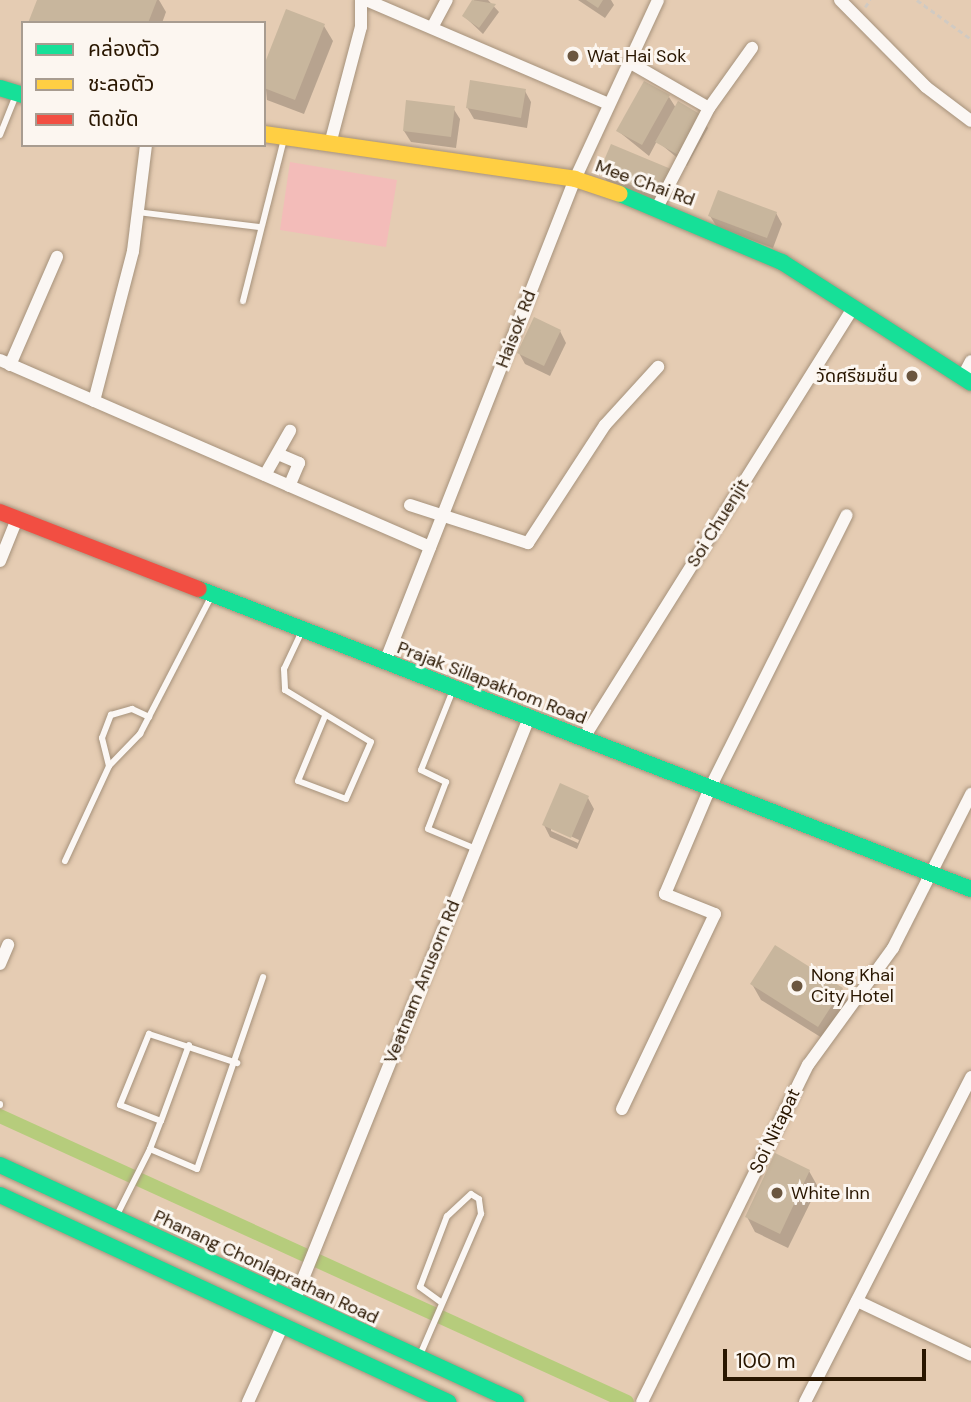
<!DOCTYPE html>
<meta charset="utf-8">
<style>
body{margin:0}
#map{position:relative;width:971px;height:1402px;overflow:hidden;background:#e5ccb3;font-family:"DM Sans","Noto Sans Thai",sans-serif}
div>[style]{position:absolute}
[style*='--x']{left:calc(var(--x)*1px);top:calc(var(--y)*1px);width:calc(var(--w)*1px);rotate:calc(var(--a)*1deg)}
.green>*{inset:0;background:#f3bcb9}
.shadow>*{inset:0;background:#0003}
.canal>*{height:14px;margin:-7px;padding:0 7px;transform-origin:7px;border-radius:7px;background:#b6cc7c}
.building>*{inset:0;background:#c8b69d}
.path>*{height:2.5px;margin-top:-1.25px;transform-origin:0;background:repeating-linear-gradient(90deg,#d1cac2 0 5px,transparent 0 8.5px)}
.roads{filter:drop-shadow(0 0 2px #a6927b) drop-shadow(0 0 2px #a6927b)}
.lane>*{height:6px;margin:-3px;padding:0 3px;transform-origin:3px;border-radius:3px;background:#fbf7f4}
.street>*{height:12px;margin:-6px;padding:0 6px;transform-origin:6px;border-radius:6px;background:#fbf7f4}
.fast>*{height:16px;margin:-8px;padding:0 8px;transform-origin:8px;border-radius:8px;background:#16e098}
.slow>*{height:16px;margin:-8px;padding:0 8px;transform-origin:8px;border-radius:8px;background:#ffcf43}
.jam>*{height:16px;margin:-8px;padding:0 8px;transform-origin:8px;border-radius:8px;background:#f24e42}
.dots>*{width:19px;height:19px;translate:-50% -50%;box-sizing:border-box;border:4px solid #fcf6f0;border-radius:50%}
span{translate:-50% -50%;white-space:nowrap;text-align:center;line-height:1.15;-webkit-text-stroke:6px #fcf6f0;paint-order:stroke}
.poi-label{font-size:18px;color:#291600}
.left{translate:0 -50%;text-align:left}
.right{translate:-100% -50%;text-align:right}
.street-label{font-size:18px;color:#291600}
.legend{position:absolute;left:21px;top:21px;width:245px;height:126px;box-sizing:border-box;background:#fcf6f0;border:2px solid #a89c90;margin:0;padding:9px 12px;list-style:none;font-size:21px;color:#291600}
.legend li{display:flex;align-items:center;gap:14px;height:35px}
.legend b{width:35px;border:2px solid #a89c90}
.scale{position:absolute;left:723px;top:1349px;width:203px;height:32px;box-sizing:border-box;border:4px solid #291600;border-top:0;padding-left:9px;font-size:21px;line-height:24px;white-space:nowrap;color:#291600;-webkit-text-stroke:5px #fcf6f0;paint-order:stroke}
</style>
<div id="map">
<div class="green">
<i style="clip-path:polygon(290px 162px,397px 180px,386px 247px,280px 230px)"></i>
</div>
<div class="shadow">
<i style="clip-path:polygon(39px 0,159px 0,166px 12px,162px 23px,30px 23px)"></i>
<i style="clip-path:polygon(474px 0,488px 0,499px 12px,483px 34px,464px 16px)"></i>
<i style="clip-path:polygon(578px 0,611px 0,614px 5px,605px 18px)"></i>
<i style="clip-path:polygon(324px 26px,333px 41px,304px 114px,267px 100px,264px 69px)"></i>
<i style="clip-path:polygon(525px 91px,531px 102px,527px 128px,474px 119px,467px 107px)"></i>
<i style="clip-path:polygon(669px 97px,676px 108px,702px 117px,708px 128px,687px 166px,657px 141px,649px 156px,618px 131px)"></i>
<i style="clip-path:polygon(453px 108px,460px 119px,456px 148px,411px 142px,404px 131px)"></i>
<i style="clip-path:polygon(601px 172px,676px 182px,666px 207px,608px 183px)"></i>
<i style="clip-path:polygon(776px 213px,782px 224px,773px 248px,717px 227px,710px 216px)"></i>
<i style="clip-path:polygon(560px 331px,566px 343px,550px 376px,525px 364px,519px 353px)"></i>
<i style="clip-path:polygon(evenodd,588px 798px,594px 809px,577px 849px,550px 837px,544px 825px,588px 798px,551px 827px,579px 840px,578px 843px,551px 831px,551px 827px)"></i>
<i style="clip-path:polygon(752px 984px,842px 989px,850px 1005px,827px 1041px,761px 1000px)"></i>
<i style="clip-path:polygon(809px 1171px,818px 1187px,788px 1248px,755px 1232px,747px 1217px)"></i>
</div>
<div class="canal">
<i style="--x:0;--y:1116;--w:689;--a:24.52"></i>
</div>
<div class="building">
<i style="clip-path:polygon(37px 0,157px 0,148px 23px,28px 23px)"></i>
<i style="clip-path:polygon(472px 0,496px 4px,479px 28px,462px 16px)"></i>
<i style="clip-path:polygon(586px 0,603px 0,598px 8px)"></i>
<i style="clip-path:polygon(286px 9px,325px 24px,295px 100px,264px 88px,264px 65px)"></i>
<i style="clip-path:polygon(470px 80px,526px 89px,521px 118px,466px 108px)"></i>
<i style="clip-path:polygon(644px 81px,670px 95px,642px 145px,616px 131px)"></i>
<i style="clip-path:polygon(406px 100px,455px 106px,451px 137px,403px 131px)"></i>
<i style="clip-path:polygon(678px 101px,703px 116px,680px 156px,655px 142px)"></i>
<i style="clip-path:polygon(611px 144px,671px 169px,660px 197px,599px 172px)"></i>
<i style="clip-path:polygon(718px 190px,777px 212px,767px 238px,708px 216px)"></i>
<i style="clip-path:polygon(534px 317px,561px 330px,544px 366px,517px 353px)"></i>
<i style="clip-path:polygon(560px 783px,589px 796px,571px 838px,542px 825px)"></i>
<i style="clip-path:polygon(775px 945px,843px 988px,818px 1027px,750px 984px)"></i>
<i style="clip-path:polygon(775px 1153px,810px 1170px,780px 1234px,745px 1217px)"></i>
</div>
<div class="path">
<i style="--x:917;--y:0;--w:67;--a:35.8"></i>
<i style="--x:865;--y:7;--w:9;--a:-54"></i>
</div>
<div class="roads">
<div class="lane">
<i style="--x:0;--y:135;--w:43;--a:-68.2"></i>
<i style="--x:137;--y:212;--w:124;--a:7"></i>
<i style="--x:243;--y:301;--w:167;--a:-75.8"></i>
<i style="--x:302;--y:631;--w:42;--a:115.3"></i>
<i style="--x:284;--y:669;--w:21;--a:87"></i>
<i style="--x:285;--y:690;--w:100;--a:31.2"></i>
<i style="--x:371;--y:742;--w:62;--a:113.7"></i>
<i style="--x:346;--y:799;--w:51;--a:-159.4"></i>
<i style="--x:298;--y:781;--w:70;--a:-67.4"></i>
<i style="--x:453;--y:690;--w:86;--a:111.8"></i>
<i style="--x:421;--y:770;--w:28;--a:26"></i>
<i style="--x:446;--y:782;--w:50;--a:111"></i>
<i style="--x:428;--y:829;--w:52;--a:22.6"></i>
<i style="--x:109;--y:766;--w:29;--a:-104"></i>
<i style="--x:102;--y:738;--w:25;--a:-69"></i>
<i style="--x:111;--y:715;--w:22;--a:-16"></i>
<i style="--x:132;--y:709;--w:19;--a:25"></i>
<i style="--x:65;--y:861;--w:105;--a:-65.1"></i>
<i style="--x:109;--y:766;--w:45;--a:-45.9"></i>
<i style="--x:140;--y:734;--w:157;--a:-62.6"></i>
<i style="--x:0;--y:1105;--w:1;--a:-90"></i>
<i style="--x:161;--y:1121;--w:81;--a:-69.8"></i>
<i style="--x:150;--y:1149;--w:30;--a:-69"></i>
<i style="--x:161;--y:1121;--w:44;--a:-158.7"></i>
<i style="--x:120;--y:1105;--w:77;--a:-67.8"></i>
<i style="--x:149;--y:1034;--w:93;--a:18.2"></i>
<i style="--x:116;--y:1217;--w:76;--a:-63.4"></i>
<i style="--x:150;--y:1149;--w:51;--a:23.1"></i>
<i style="--x:197;--y:1169;--w:203;--a:-71"></i>
<i style="--x:420;--y:1355;--w:154;--a:-66.6"></i>
<i style="--x:481;--y:1214;--w:15;--a:-98"></i>
<i style="--x:479;--y:1199;--w:9;--a:-148"></i>
<i style="--x:471;--y:1194;--w:33;--a:137"></i>
<i style="--x:447;--y:1216;--w:76;--a:110.8"></i>
<i style="--x:420;--y:1287;--w:26;--a:36"></i>
</div>
<div class="street">
<i style="--x:366;--y:0;--w:264;--a:23.2"></i>
<i style="--x:840;--y:0;--w:122;--a:45.3"></i>
<i style="--x:926;--y:87;--w:56;--a:37.1"></i>
<i style="--x:434;--y:24;--w:27;--a:-62"></i>
<i style="--x:629;--y:62;--w:92;--a:29.9"></i>
<i style="--x:709;--y:108;--w:110;--a:117.5"></i>
<i style="--x:709;--y:108;--w:74;--a:-54.4"></i>
<i style="--x:330;--y:144;--w:121;--a:-75.2"></i>
<i style="--x:361;--y:27;--w:27;--a:-90"></i>
<i style="--x:0;--y:360;--w:469;--a:23.5"></i>
<i style="--x:10;--y:365;--w:118;--a:-66.5"></i>
<i style="--x:962;--y:378;--w:19;--a:-62"></i>
<i style="--x:94;--y:401;--w:155;--a:-75.4"></i>
<i style="--x:133;--y:251;--w:107;--a:-83"></i>
<i style="--x:278;--y:454;--w:23;--a:23"></i>
<i style="--x:299;--y:463;--w:25;--a:113"></i>
<i style="--x:265;--y:475;--w:51;--a:-60.4"></i>
<i style="--x:410;--y:505;--w:124;--a:17.9"></i>
<i style="--x:528;--y:543;--w:141;--a:-56.9"></i>
<i style="--x:605;--y:425;--w:79;--a:-47.6"></i>
<i style="--x:0;--y:561;--w:45;--a:-68"></i>
<i style="--x:385;--y:662;--w:519;--a:-68.53"></i>
<i style="--x:575;--y:179;--w:197;--a:-65.1"></i>
<i style="--x:583;--y:739;--w:509;--a:-57.93"></i>
<i style="--x:0;--y:964;--w:21;--a:-67"></i>
<i style="--x:622;--y:1109;--w:216;--a:-64.5"></i>
<i style="--x:715;--y:914;--w:54;--a:-158.2"></i>
<i style="--x:665;--y:894;--w:115;--a:-67"></i>
<i style="--x:710;--y:788;--w:305;--a:-63.4"></i>
<i style="--x:294;--y:1301;--w:629;--a:-68.05"></i>
<i style="--x:857;--y:1301;--w:126;--a:25.3"></i>
<i style="--x:248;--y:1402;--w:82;--a:-65.6"></i>
<i style="--x:642;--y:1402;--w:376;--a:-63.8"></i>
<i style="--x:808;--y:1065;--w:145;--a:-54"></i>
<i style="--x:893;--y:948;--w:173;--a:-63.1"></i>
<i style="--x:805;--y:1402;--w:365;--a:-62.9"></i>
</div>
<div class="fast">
<i style="--x:0;--y:88;--w:24;--a:17"></i>
<i style="--x:620;--y:194;--w:176;--a:22.8"></i>
<i style="--x:782;--y:262;--w:224;--a:32.6"></i>
<i style="--x:199;--y:589;--w:828;--a:21.24"></i>
<i style="--x:0;--y:1165;--w:568;--a:24.67"></i>
<i style="--x:0;--y:1195;--w:494;--a:24.8"></i>
</div>
<div class="slow">
<i style="--x:264;--y:134;--w:314;--a:8.2"></i>
<i style="--x:575;--y:179;--w:47;--a:18.4"></i>
</div>
<div class="jam">
<i style="--x:0;--y:512;--w:213;--a:21.2"></i>
</div>
</div>
<div class="dots">
<i style="left:573px;top:56px;background:#6b563f"></i>
<i style="left:912px;top:376px;background:#6b563f"></i>
<i style="left:797px;top:986px;background:#6b563f"></i>
<i style="left:777px;top:1193px;background:#6b563f"></i>
</div>
<div class="poi-label">
<span class="left" style="left:587px;top:56px">Wat Hai Sok</span>
<span class="right" style="left:898px;top:376px">วัดศรีชมชื่น</span>
<span class="left" style="left:811px;top:986px">Nong Khai<br>City Hotel</span>
<span class="left" style="left:791px;top:1193px">White Inn</span>
</div>
<div class="street-label">
<span style="left:645px;top:183px;rotate:20deg">Mee Chai Rd</span>
<span style="left:516px;top:329px;rotate:-69deg">Haisok Rd</span>
<span style="left:718px;top:523px;rotate:-58deg">Soi Chuenjit</span>
<span style="left:492px;top:683px;rotate:21deg">Prajak Sillapakhom Road</span>
<span style="left:422px;top:982px;rotate:-68deg">Veatnam Anusorn Rd</span>
<span style="left:775px;top:1131px;rotate:-64deg">Soi Nitapat</span>
<span style="left:266px;top:1267px;rotate:25deg">Phanang Chonlaprathan Road</span>
</div>
<ul class="legend">
<li><b style="height:9px;background:#16e098"></b>คล่องตัว</li>
<li><b style="height:9px;background:#ffcf43"></b>ชะลอตัว</li>
<li><b style="height:9px;background:#f24e42"></b>ติดขัด</li>
</ul>
<div class="scale">100 m</div>
</div>
